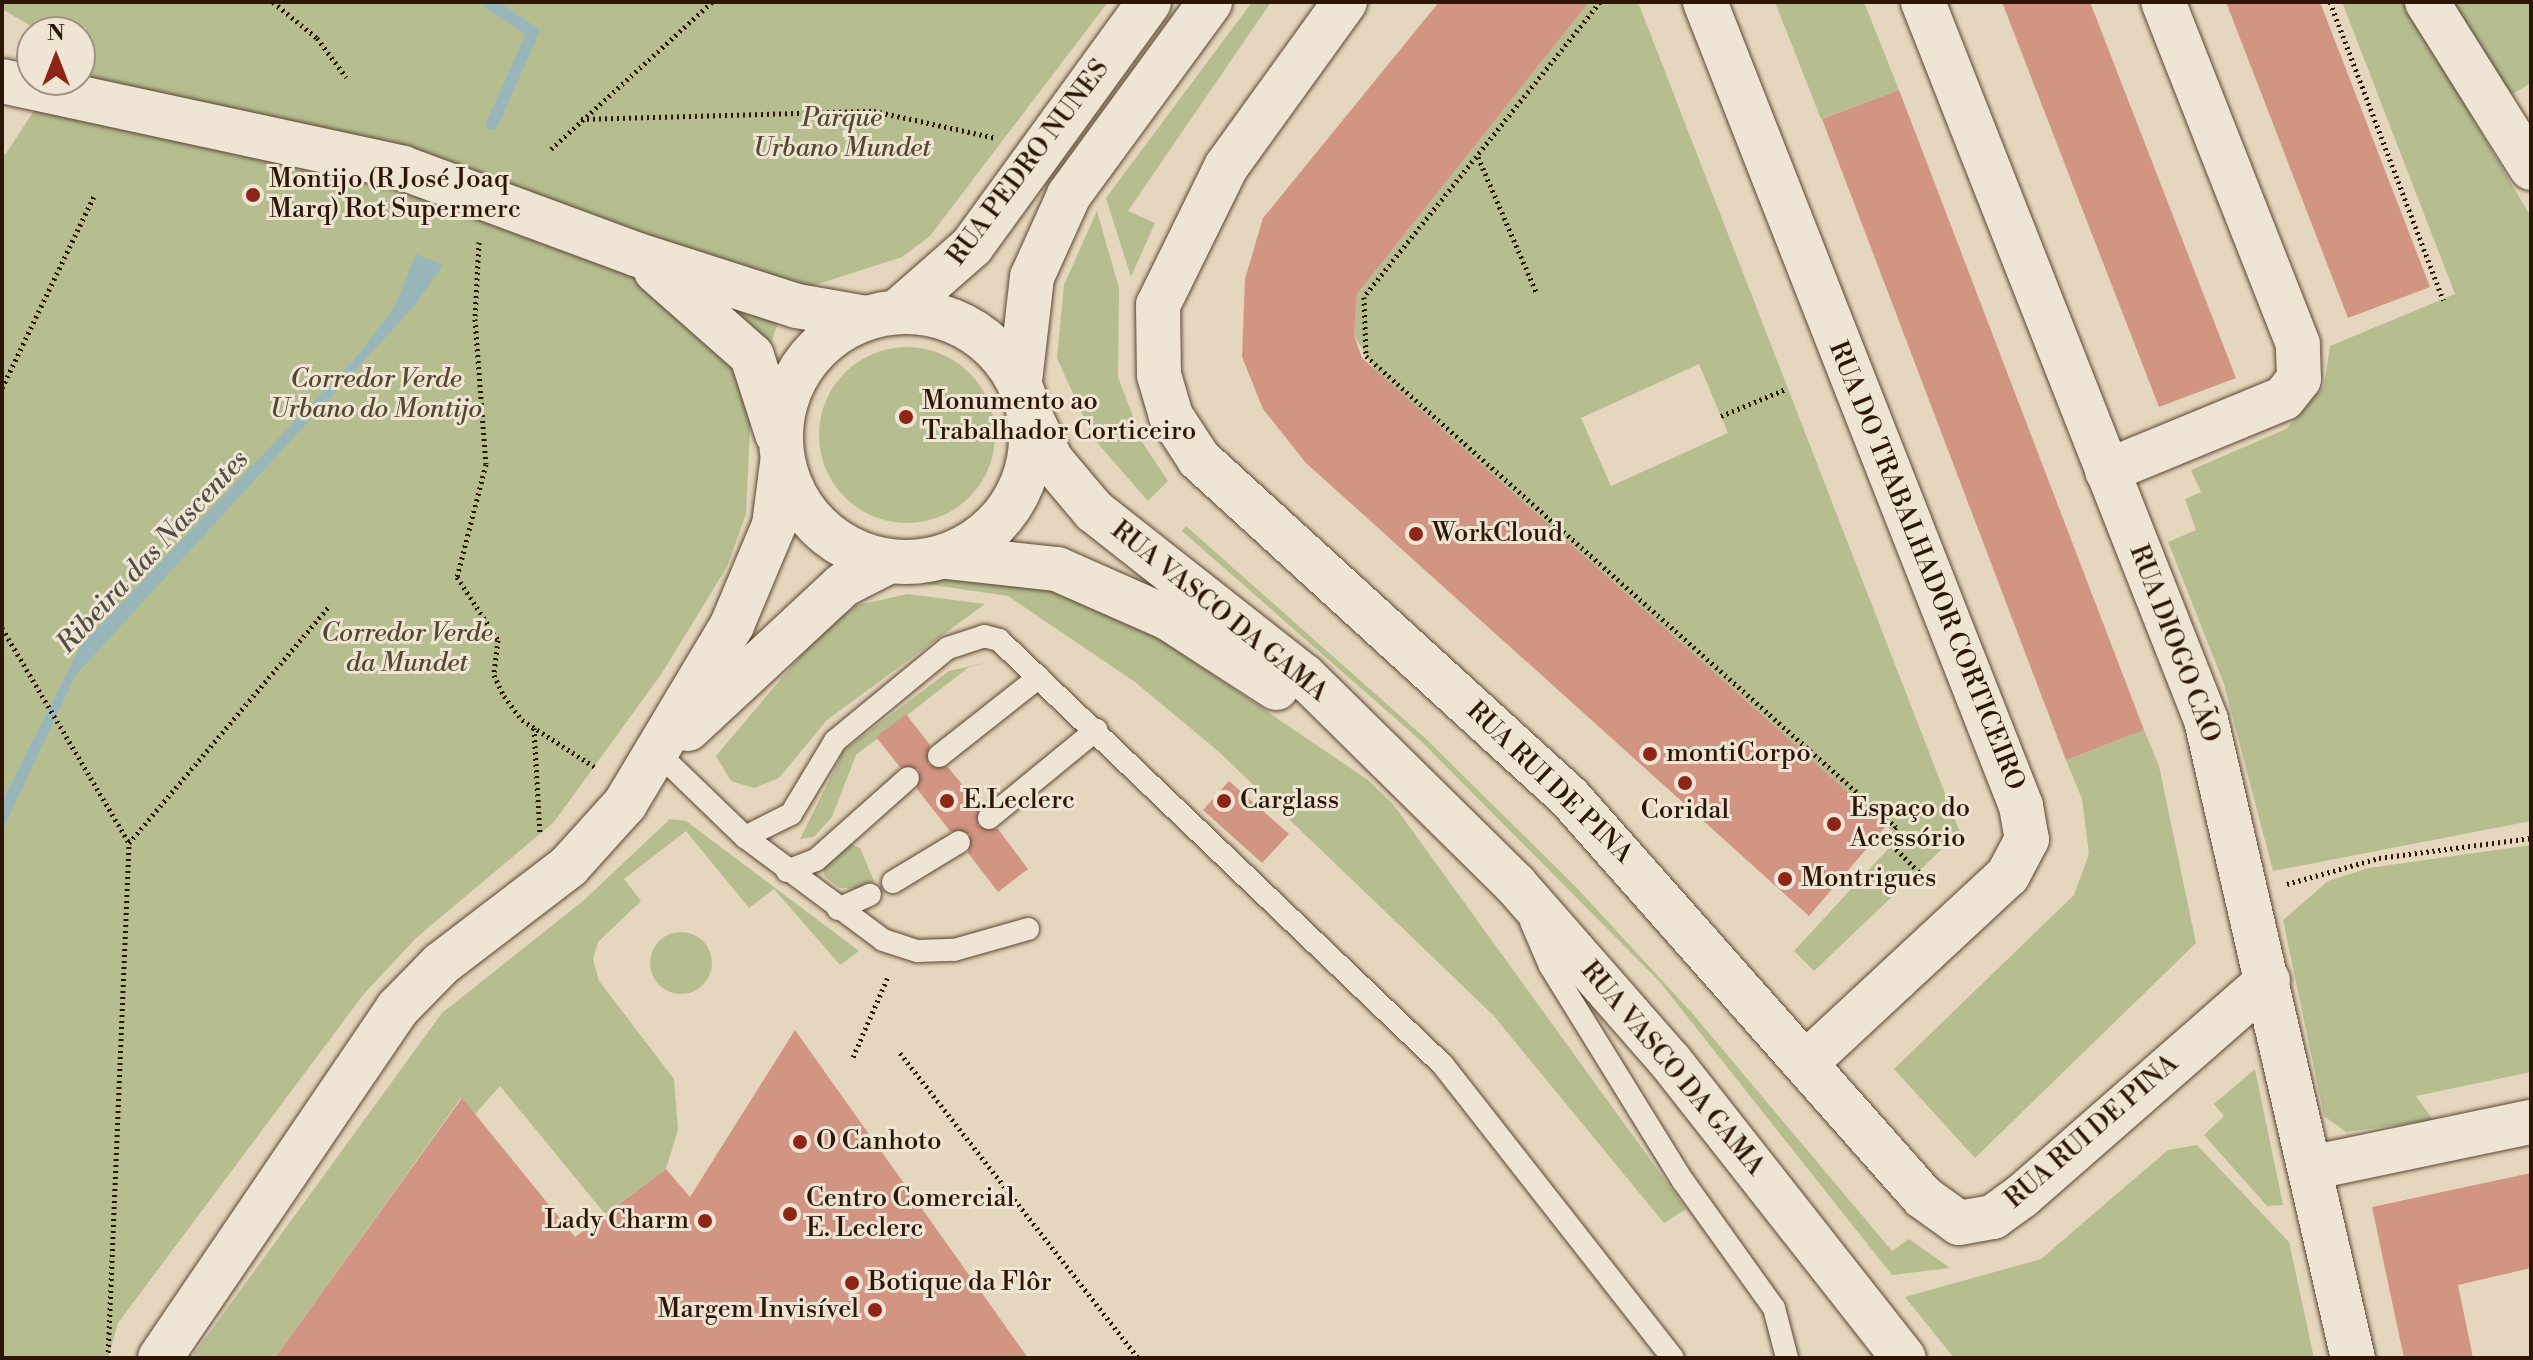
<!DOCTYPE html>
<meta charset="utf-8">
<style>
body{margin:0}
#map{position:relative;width:2533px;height:1360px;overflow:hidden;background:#e5d7bd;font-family:"Libre Bodoni",serif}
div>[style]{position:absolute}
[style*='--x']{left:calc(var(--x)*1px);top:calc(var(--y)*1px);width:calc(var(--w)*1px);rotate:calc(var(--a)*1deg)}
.green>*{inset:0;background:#b6be90}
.round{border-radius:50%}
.water>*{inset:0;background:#99b7bb}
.stream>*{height:12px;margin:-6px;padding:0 6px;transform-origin:6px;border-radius:6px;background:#99b7bb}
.building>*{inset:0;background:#d29483}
.path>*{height:5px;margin-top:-2.5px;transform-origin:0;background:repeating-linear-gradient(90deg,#2d1606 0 2px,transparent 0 6px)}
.roads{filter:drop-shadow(0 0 2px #5b4634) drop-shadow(0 0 2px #5b4634)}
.service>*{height:22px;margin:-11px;padding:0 11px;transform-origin:11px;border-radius:11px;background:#eee5d4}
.minor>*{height:44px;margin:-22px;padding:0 22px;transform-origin:22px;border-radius:22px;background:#eee5d4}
.secondary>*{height:44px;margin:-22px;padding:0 22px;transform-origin:22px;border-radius:22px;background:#eee5d4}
.secondary>.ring{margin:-22px;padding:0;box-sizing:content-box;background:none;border:44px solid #eee5d4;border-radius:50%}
.dots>*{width:22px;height:22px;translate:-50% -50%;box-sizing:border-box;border:4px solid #eee5d4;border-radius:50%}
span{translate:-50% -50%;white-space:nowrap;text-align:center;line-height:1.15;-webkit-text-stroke:6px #eee5d4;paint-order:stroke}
.park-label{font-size:26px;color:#56482f;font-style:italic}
.street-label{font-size:26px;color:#2d1606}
.poi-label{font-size:26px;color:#2d1606}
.left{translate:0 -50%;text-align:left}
.right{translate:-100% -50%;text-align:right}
.water-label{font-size:28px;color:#534e45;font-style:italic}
.frame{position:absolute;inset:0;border:4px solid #2d1606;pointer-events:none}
.north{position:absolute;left:16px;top:16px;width:80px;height:80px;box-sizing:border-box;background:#eee5d4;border:2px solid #a19282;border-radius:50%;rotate:0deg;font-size:22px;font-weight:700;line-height:32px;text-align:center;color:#2d1606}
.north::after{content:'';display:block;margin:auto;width:28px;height:36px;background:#8f2418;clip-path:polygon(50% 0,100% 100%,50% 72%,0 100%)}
</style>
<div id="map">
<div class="green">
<i style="clip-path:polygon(2px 2px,1108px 2px,930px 236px,902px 257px,812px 286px,777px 325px,751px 409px,746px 514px,727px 567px,662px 673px,554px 822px,416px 938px,363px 995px,118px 1323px,108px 1358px,2px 1358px,2px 148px,5px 155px,54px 80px,80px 80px,86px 27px,41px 32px,2px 9px)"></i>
<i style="clip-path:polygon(1252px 2px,1271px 2px,1128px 211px,1155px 223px,1131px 277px,1106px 198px)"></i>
<i style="clip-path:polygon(evenodd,1589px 2px,1638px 2px,1960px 832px,1814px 971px,1794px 951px,1899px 837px,1382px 382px,1354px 335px,1357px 294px,1589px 2px,1699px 364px,1728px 433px,1611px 486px,1581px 418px,1699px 364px)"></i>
<i style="clip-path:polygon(1775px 2px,1864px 2px,1899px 90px,1821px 119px)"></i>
<i style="clip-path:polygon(2342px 2px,2404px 2px,2531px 217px,2531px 821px,2273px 871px,2224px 684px,2168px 542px,2196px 530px,2185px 499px,2201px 492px,2191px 470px,2286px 429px,2324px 386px,2330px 346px,2455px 294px)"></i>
<i style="clip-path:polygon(2441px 2px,2531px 2px,2531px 83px,2501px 101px)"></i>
<i style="clip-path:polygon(1097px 211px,1119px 288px,1118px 377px,1144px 445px,1168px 481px,1148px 501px,1093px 438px,1057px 358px,1064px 285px)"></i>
<i class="round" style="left:819px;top:347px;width:176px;height:176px"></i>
<i style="clip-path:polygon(1186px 526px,1425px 738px,1576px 887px,1692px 1013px,1892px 1251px,1909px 1239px,1950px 1268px,1892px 1275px,1659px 981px,1421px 741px,1182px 531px)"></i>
<i style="clip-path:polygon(948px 574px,1047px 581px,1144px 628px,1368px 780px,1393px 804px,1686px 1209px,1664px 1223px,1493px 1015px,1218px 751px,1135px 682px,1008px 596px,905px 581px)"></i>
<i style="clip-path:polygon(908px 594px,985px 604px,827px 720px,779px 778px,754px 788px,731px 781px,716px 756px,824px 628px,857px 605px)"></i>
<i style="clip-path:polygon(993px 661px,969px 667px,856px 755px,832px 817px,814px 837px,800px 839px,844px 750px,949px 671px)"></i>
<i style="clip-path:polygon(2144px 730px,2159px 766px,2196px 943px,1975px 1158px,1894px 1069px,2074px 895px,2089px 854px,2082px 799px,2066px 760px)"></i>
<i style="clip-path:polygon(670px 819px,686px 821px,859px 951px,840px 965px,774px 889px,749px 908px,686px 831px,624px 879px,641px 901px,598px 942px,593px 959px,599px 981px,674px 1079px,678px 1130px,666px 1169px,605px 1214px,500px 1086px,475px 1114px,461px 1098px,275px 1358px,191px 1358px,442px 1013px,583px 901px)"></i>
<i style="clip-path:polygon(846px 841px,860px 848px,874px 881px,863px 889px,840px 888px,825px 877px,822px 866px)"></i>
<i style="clip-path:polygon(2531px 845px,2531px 1072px,2416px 1096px,2433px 1120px,2346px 1132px,2324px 1116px,2283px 920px,2328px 881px,2369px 868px)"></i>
<i class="round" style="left:650px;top:932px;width:62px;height:62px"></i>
<i style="clip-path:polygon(2255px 1069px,2283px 1205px,2267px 1206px,2204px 1135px,2224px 1116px,2214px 1104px)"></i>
<i style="clip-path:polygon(2197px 1145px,2289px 1242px,2314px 1358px,1954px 1358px,1905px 1297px,2041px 1259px,2168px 1150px)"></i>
</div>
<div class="water">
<i style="clip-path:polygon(416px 254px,443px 265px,415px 305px,75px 676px,2px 831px,2px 801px,82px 644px,359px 354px,395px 306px)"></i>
</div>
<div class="stream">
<i style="--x:488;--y:2;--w:54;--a:33.7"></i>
<i style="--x:533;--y:32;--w:101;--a:114"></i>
</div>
<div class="building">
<i style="clip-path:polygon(1439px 2px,1589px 2px,1357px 294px,1354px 335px,1362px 358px,1886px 826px,1809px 916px,1306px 463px,1263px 409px,1242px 357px,1245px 279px,1263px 218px)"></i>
<i style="clip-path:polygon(2002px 2px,2090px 2px,2236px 378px,2159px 407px)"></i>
<i style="clip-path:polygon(2226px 2px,2320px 2px,2430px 287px,2348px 318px)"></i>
<i style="clip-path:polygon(1899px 90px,2144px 730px,2066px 760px,1822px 119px)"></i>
<i style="clip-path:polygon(906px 714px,930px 745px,928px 764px,948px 767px,980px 807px,978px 826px,998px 829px,1028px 869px,998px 892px,968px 853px,970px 834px,950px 831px,917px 789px,919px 769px,900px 767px,876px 737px)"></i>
<i style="clip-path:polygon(1229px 781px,1289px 834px,1262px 863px,1203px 810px)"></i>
<i style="clip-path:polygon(795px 1030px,1028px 1358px,275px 1358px,462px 1098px,575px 1237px,666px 1169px,690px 1197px)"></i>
<i style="clip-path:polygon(2531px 1173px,2531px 1268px,2458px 1285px,2473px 1358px,2404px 1358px,2372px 1207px)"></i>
</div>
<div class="path">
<i style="--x:273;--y:2;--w:57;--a:39.3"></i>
<i style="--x:317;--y:38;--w:49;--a:53.4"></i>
<i style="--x:1600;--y:2;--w:378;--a:128.7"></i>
<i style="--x:1364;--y:297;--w:59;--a:88.1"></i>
<i style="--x:1366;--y:356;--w:709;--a:41.63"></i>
<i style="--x:1896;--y:827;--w:6;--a:129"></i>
<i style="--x:2330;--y:2;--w:319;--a:69.2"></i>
<i style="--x:581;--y:119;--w:293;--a:-1.6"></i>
<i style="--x:874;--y:111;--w:125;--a:12.5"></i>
<i style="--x:551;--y:149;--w:218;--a:-42.4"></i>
<i style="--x:1478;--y:157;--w:149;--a:66.7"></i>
<i style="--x:479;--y:242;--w:77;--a:93"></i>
<i style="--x:475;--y:319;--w:145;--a:85.7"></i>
<i style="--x:486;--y:464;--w:117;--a:104.4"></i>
<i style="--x:457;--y:577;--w:75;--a:56.9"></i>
<i style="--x:498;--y:640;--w:35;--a:97"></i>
<i style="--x:494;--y:675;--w:23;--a:65"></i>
<i style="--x:504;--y:696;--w:30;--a:53"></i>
<i style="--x:522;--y:720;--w:87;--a:32.8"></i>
<i style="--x:2;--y:388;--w:213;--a:-64.4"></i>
<i style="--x:1721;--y:416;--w:70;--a:-22.6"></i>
<i style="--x:2;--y:628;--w:250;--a:59.4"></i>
<i style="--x:534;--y:728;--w:106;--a:86.8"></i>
<i style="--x:1892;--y:845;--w:38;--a:45"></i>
<i style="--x:2287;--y:884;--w:96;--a:-15.8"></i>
<i style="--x:2379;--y:858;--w:153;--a:-7.5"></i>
<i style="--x:900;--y:1053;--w:387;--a:52"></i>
<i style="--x:853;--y:1057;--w:87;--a:-66.4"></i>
<i style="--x:108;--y:1358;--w:515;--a:-87.66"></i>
<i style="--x:129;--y:843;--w:312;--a:-49.8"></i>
</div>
<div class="roads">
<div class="service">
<i style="--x:659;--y:754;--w:120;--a:44"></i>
<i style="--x:745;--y:837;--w:172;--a:36.7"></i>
<i style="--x:883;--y:940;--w:36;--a:18"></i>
<i style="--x:917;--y:951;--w:37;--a:-2"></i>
<i style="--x:954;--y:950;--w:77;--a:-15.8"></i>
<i style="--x:939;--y:756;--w:127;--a:-38.3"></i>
<i style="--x:989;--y:818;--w:139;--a:-39.4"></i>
<i style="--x:745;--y:837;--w:51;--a:-26.6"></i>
<i style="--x:791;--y:814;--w:85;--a:-58.9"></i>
<i style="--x:835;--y:741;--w:146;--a:-39.5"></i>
<i style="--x:948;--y:648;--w:38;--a:-18"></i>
<i style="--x:984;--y:636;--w:16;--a:15"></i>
<i style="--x:999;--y:640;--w:615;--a:43.75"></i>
<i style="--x:1443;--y:1065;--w:372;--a:51.9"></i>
<i style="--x:787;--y:871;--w:31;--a:-21"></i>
<i style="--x:816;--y:860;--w:123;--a:-41.7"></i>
<i style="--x:893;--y:882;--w:77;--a:-31.2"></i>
<i style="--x:838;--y:909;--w:35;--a:-24"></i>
<i style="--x:1531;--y:922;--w:48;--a:66.6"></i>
<i style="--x:1550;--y:966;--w:253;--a:58.3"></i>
<i style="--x:1683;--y:1181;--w:156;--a:54.4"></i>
<i style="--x:1774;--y:1308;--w:52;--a:75.4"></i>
</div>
<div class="minor">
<i style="--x:1345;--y:2;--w:203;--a:125.8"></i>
<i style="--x:1226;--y:167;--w:154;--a:116.2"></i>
<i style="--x:1158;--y:305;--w:70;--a:89.2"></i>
<i style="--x:1159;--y:375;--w:43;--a:73.7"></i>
<i style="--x:1171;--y:416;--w:51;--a:56.9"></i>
<i style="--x:1199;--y:459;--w:501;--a:42.41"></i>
<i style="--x:1569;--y:797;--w:534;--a:48.49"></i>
<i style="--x:1923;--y:1197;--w:44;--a:35.8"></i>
<i style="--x:1959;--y:1223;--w:35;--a:-10"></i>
<i style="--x:1993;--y:1217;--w:36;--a:-36"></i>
<i style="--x:2022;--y:1196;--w:327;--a:-41.2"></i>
<i style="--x:1705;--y:2;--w:864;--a:68.54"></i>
<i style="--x:2021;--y:806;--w:34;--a:80"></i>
<i style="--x:2027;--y:839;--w:41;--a:117.8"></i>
<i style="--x:2008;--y:875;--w:273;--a:137.1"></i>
<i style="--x:1923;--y:2;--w:772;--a:68.49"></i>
<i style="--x:2206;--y:720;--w:655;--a:77.03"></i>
<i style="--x:2427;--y:2;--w:196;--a:57.9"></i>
<i style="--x:2107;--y:471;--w:191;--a:-22.4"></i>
<i style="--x:2284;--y:398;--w:24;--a:-52"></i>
<i style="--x:2299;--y:379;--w:35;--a:-92"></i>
<i style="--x:2298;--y:344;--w:368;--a:-111.5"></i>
<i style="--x:688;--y:729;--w:212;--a:-42.9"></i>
<i style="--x:843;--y:585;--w:51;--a:-27.1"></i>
<i style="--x:2310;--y:1168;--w:226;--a:-11.8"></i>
<i style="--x:160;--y:1358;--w:422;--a:-55.8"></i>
<i style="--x:397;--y:1009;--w:63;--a:-45.6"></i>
<i style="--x:441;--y:964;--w:161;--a:-37.4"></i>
<i style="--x:569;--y:866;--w:84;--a:-47.9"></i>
<i style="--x:625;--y:804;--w:209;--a:-59.1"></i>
<i style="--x:732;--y:625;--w:108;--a:-67.2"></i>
<i style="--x:774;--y:525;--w:63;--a:-82.6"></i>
</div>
<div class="secondary">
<i style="--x:2;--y:81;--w:410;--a:12.2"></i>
<i style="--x:403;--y:168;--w:247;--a:20.3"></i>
<i style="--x:635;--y:254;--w:170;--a:17.8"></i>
<i style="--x:797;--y:306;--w:70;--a:9.9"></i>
<i style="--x:656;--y:271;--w:128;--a:41.5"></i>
<i style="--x:752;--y:356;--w:82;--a:72.2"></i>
<i class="ring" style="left:781px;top:312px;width:206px;height:206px"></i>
<i style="--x:897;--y:312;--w:100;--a:-41.3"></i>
<i style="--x:972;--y:246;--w:301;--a:-54"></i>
<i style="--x:1020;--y:381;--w:105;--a:-83.4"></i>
<i style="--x:1032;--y:277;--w:90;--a:-65.7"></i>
<i style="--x:1069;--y:195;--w:239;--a:-53.8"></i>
<i style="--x:1031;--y:417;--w:47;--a:65.1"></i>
<i style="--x:1051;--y:460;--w:67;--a:49.9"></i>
<i style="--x:1094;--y:511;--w:267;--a:38.2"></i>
<i style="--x:1304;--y:676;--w:296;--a:44.6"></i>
<i style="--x:1515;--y:884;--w:235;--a:48.8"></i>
<i style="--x:1670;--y:1061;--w:378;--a:51.8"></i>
<i style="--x:946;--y:557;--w:112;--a:6.2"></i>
<i style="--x:1057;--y:569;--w:121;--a:23.8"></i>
<i style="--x:1168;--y:618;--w:129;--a:32.9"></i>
</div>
</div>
<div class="dots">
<i style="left:253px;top:195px;background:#8f2418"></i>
<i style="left:906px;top:417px;background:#8f2418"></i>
<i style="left:1416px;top:534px;background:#8f2418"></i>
<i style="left:1650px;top:754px;background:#8f2418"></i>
<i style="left:1685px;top:783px;background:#8f2418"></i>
<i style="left:947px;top:801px;background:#8f2418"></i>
<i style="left:1224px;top:801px;background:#8f2418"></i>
<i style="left:1834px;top:824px;background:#8f2418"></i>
<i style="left:1785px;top:879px;background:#8f2418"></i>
<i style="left:800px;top:1142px;background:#8f2418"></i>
<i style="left:790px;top:1214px;background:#8f2418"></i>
<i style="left:705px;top:1221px;background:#8f2418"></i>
<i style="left:852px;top:1283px;background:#8f2418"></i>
<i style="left:875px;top:1310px;background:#8f2418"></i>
</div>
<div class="park-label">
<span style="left:842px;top:134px">Parque<br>Urbano Mundet</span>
<span style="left:376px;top:395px">Corredor Verde<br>Urbano do Montijo</span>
<span style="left:407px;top:649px">Corredor Verde<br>da Mundet</span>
</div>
<div class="street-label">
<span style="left:1029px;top:163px;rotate:-53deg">RUA PEDRO NUNES</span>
<span style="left:1926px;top:566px;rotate:68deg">RUA DO TRABALHADOR CORTICEIRO</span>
<span style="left:1219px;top:612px;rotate:39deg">RUA VASCO DA GAMA</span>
<span style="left:2174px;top:644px;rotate:69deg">RUA DIOGO CÃO</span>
<span style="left:1549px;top:783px;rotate:44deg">RUA RUI DE PINA</span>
<span style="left:1672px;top:1069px;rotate:50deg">RUA VASCO DA GAMA</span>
<span style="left:2092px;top:1132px;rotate:-41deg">RUA RUI DE PINA</span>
</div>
<div class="poi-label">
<span class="left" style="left:269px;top:195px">Montijo (R José Joaq<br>Marq) Rot Supermerc</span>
<span class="left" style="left:922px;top:417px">Monumento ao<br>Trabalhador Corticeiro</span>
<span class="left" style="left:1432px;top:534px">WorkCloud</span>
<span class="left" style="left:1666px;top:754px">montiCorpo</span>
<span class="left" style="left:963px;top:801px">E.Leclerc</span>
<span class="left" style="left:1240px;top:801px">Carglass</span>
<span class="left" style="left:1850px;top:824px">Espaço do<br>Acessório</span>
<span style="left:1685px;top:811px">Coridal</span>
<span class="left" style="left:1801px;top:879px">Montrigues</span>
<span class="left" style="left:816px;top:1142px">O Canhoto</span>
<span class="left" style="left:806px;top:1214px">Centro Comercial<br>E. Leclerc</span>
<span class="right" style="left:689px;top:1221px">Lady Charm</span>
<span class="left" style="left:868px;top:1283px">Botique da Flôr</span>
<span class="right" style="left:859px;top:1310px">Margem Invisível</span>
</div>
<div class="water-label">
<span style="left:153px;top:552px;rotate:-47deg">Ribeira das Nascentes</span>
</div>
<div class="frame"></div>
<div class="north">N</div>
</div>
